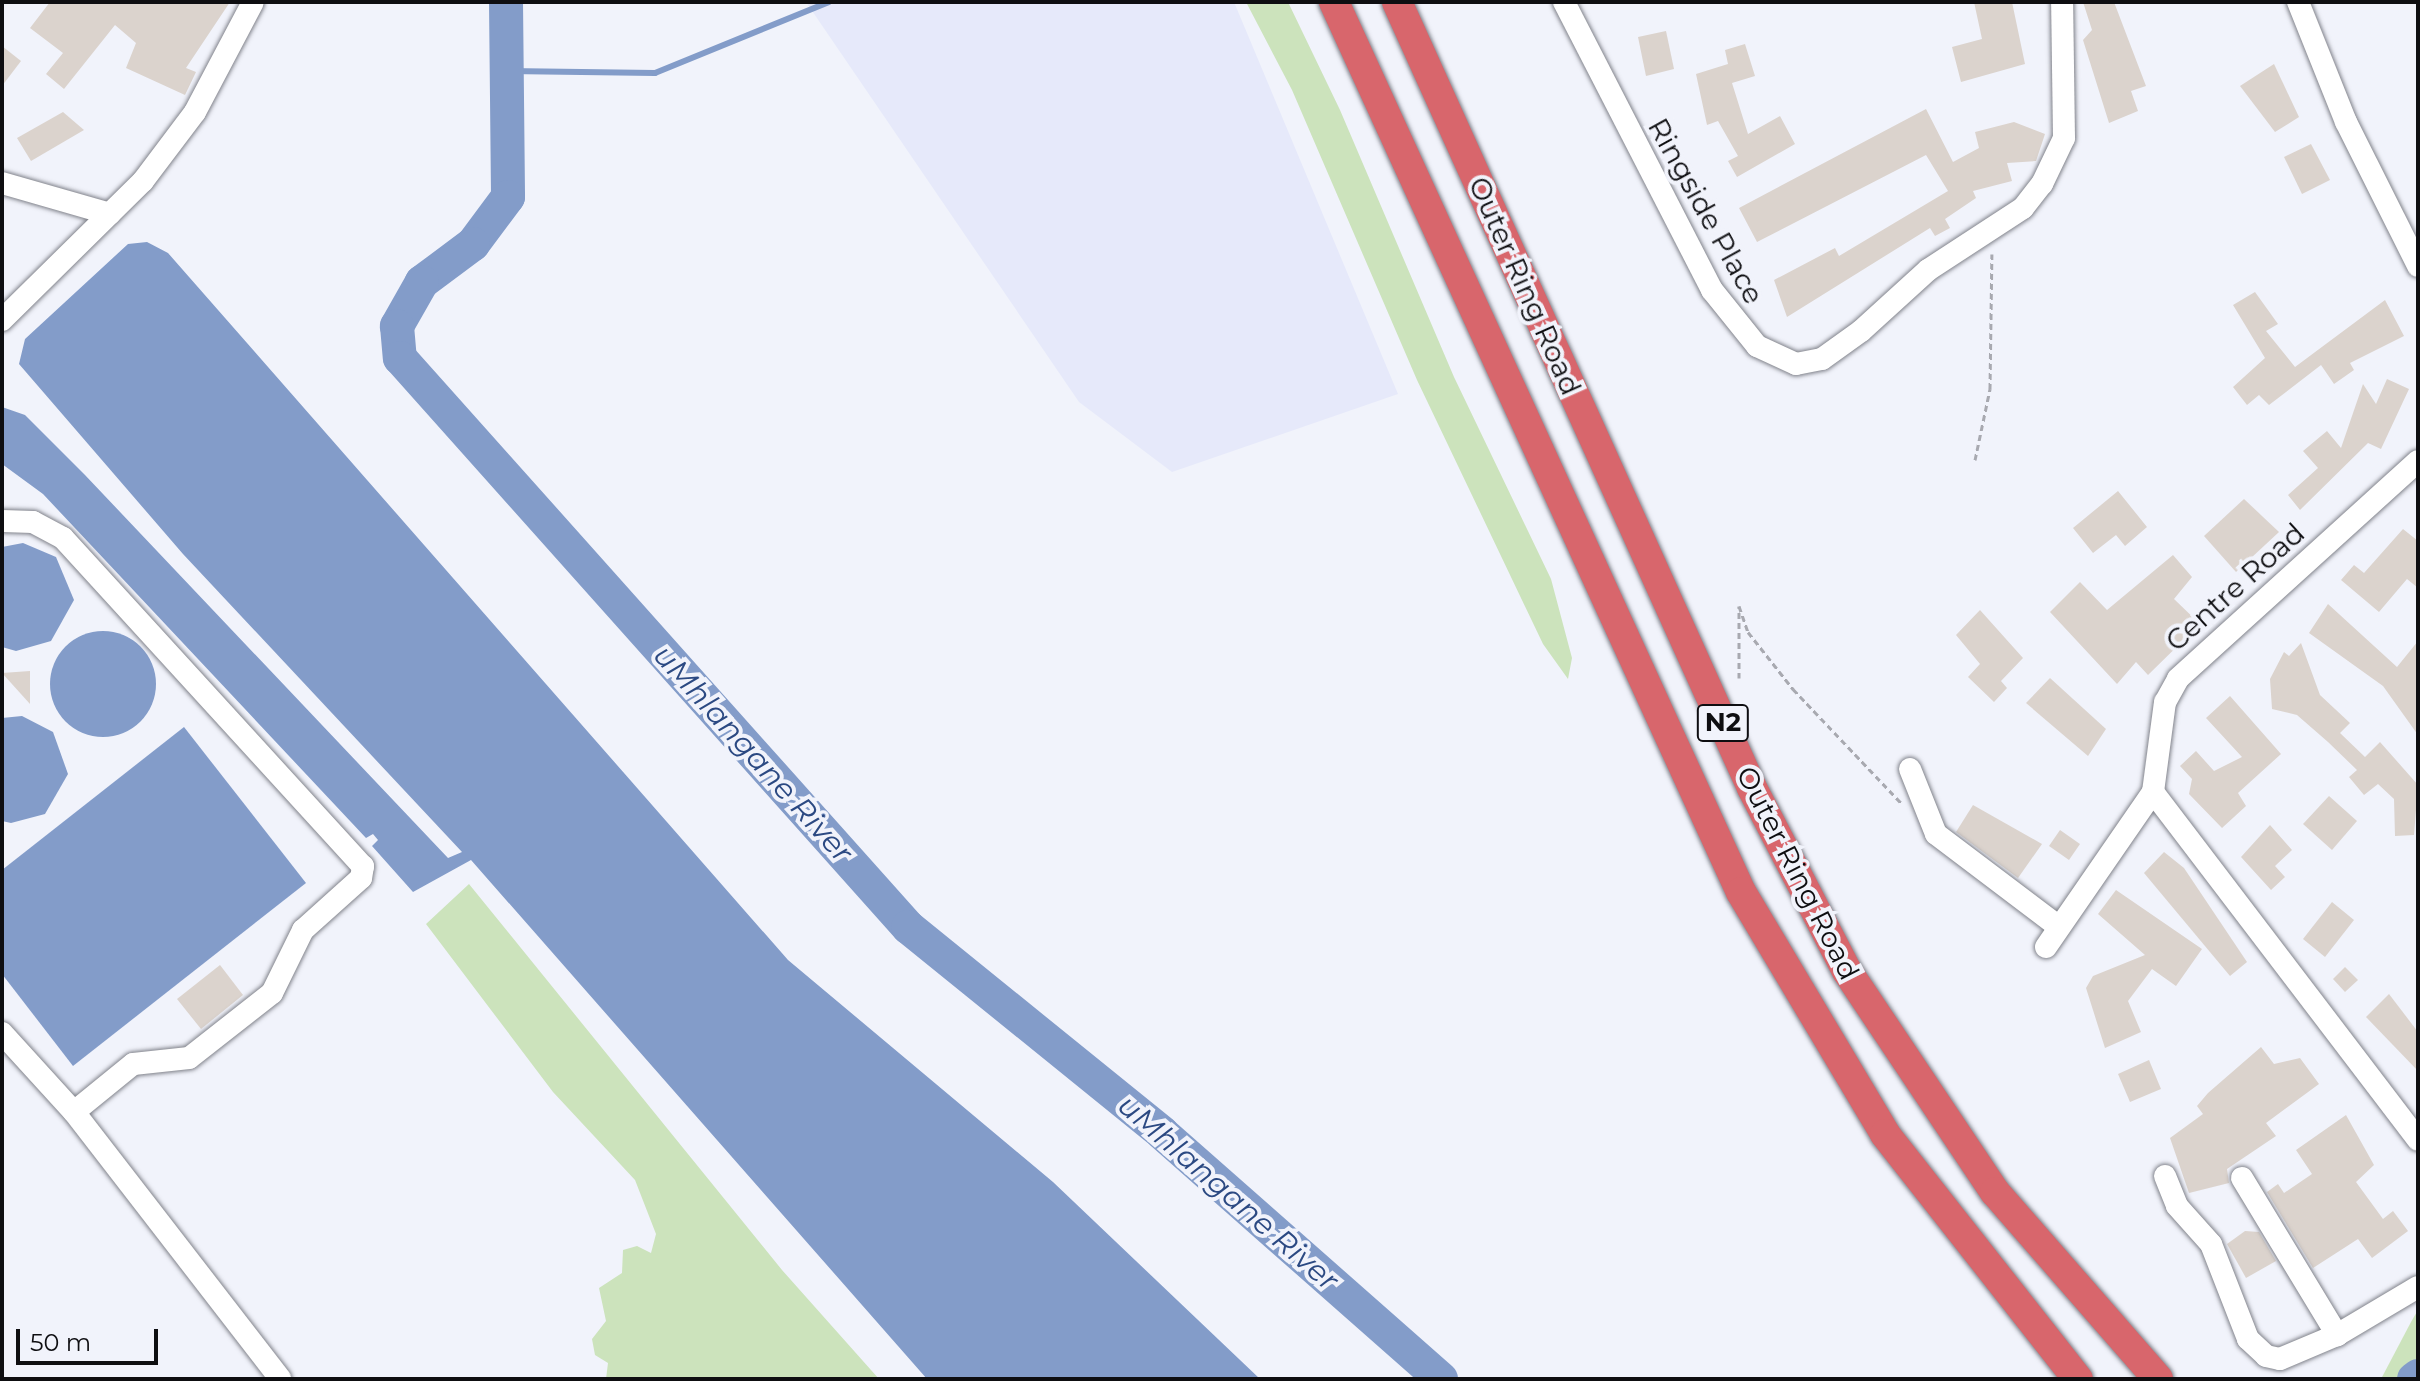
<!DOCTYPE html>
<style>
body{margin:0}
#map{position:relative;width:2420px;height:1381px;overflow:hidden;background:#f1f3fb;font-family:Montserrat,sans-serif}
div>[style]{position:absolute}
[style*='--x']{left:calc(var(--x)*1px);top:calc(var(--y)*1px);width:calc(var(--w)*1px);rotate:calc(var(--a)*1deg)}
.built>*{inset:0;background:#e6e9fa}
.green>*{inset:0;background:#cce3bc}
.water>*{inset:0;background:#839cc9}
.round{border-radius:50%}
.stream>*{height:6px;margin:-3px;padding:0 3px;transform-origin:3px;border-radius:3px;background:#839cc9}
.river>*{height:34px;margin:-17px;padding:0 17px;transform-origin:17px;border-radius:17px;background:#839cc9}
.building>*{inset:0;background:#dbd3cd}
.path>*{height:3px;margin-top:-1.5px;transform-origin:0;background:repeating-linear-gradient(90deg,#a8a9b0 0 6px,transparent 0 10px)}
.roads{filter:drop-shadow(0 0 2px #81838b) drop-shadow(0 0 2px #81838b)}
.minor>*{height:22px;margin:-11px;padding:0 11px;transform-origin:11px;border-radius:11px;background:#fff}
.highway>*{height:30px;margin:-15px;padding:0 15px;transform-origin:15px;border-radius:15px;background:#d8666c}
span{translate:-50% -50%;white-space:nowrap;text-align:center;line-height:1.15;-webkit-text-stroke:8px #f1f3fb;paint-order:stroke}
.shield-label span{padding:2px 6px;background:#f1f3fb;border:2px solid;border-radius:6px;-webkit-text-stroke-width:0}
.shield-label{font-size:26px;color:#0e0e11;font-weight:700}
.street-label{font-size:28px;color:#0e0e11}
.water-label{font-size:30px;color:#2b4982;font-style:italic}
.frame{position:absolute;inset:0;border:4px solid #0e0e11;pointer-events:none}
.scale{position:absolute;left:16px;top:1329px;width:142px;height:36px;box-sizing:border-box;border:4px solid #0e0e11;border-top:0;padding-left:10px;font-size:24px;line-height:28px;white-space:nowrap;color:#0e0e11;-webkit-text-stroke:6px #f1f3fb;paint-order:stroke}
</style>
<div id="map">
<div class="built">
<i style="clip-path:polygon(806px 2px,1234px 2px,1398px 394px,1172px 472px,1079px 402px)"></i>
</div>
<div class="green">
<i style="clip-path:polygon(1246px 2px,1288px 2px,1340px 110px,1454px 377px,1551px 579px,1572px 658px,1568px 679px,1543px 644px,1417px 380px,1292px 90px)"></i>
<i style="clip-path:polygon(469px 884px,782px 1270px,879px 1379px,606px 1379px,608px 1363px,595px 1355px,592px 1339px,606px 1321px,599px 1288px,622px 1273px,623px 1250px,637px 1246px,651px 1253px,656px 1234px,635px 1180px,553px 1092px,426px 924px)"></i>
<i style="clip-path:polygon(2418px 1310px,2418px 1379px,2381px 1379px,2411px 1322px)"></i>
</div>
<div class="water">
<i style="clip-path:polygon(147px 242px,168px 253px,788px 960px,1053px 1182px,1260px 1379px,927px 1379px,471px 860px,413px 892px,372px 846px,378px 840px,373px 834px,366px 838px,43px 494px,2px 464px,2px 407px,25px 415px,85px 475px,448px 858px,462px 852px,183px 554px,19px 364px,25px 339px,128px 244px)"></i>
<i style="clip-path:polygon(23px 543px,56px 557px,74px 600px,51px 641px,16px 651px,2px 647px,2px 547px)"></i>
<i class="round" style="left:50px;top:631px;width:106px;height:106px"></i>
<i style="clip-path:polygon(22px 716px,53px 732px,68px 774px,45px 814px,11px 823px,2px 821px,2px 718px)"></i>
<i style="clip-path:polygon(184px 727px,306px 883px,73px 1066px,2px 974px,2px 870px)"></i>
</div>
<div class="stream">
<i style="--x:507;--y:71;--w:148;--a:0.8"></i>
<i style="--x:655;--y:73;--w:188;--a:-22.2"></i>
</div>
<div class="river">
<i style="--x:506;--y:2;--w:195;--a:89.4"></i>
<i style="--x:508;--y:197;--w:59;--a:126.7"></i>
<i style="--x:473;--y:244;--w:64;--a:143.3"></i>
<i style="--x:422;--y:282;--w:51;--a:119.6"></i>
<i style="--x:397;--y:326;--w:32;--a:85"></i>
<i style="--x:400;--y:358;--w:763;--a:48.24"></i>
<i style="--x:908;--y:927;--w:327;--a:39"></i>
<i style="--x:1162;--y:1133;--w:372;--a:41.4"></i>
<i style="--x:2414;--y:1379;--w:5;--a:-37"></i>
</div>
<div class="building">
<i style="clip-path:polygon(50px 2px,230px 2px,186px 68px,196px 72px,185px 95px,126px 68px,136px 43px,115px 25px,64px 89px,46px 74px,63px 53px,30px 28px)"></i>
<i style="clip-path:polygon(1974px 2px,2012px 2px,2025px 64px,1961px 82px,1952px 47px,1982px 39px)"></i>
<i style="clip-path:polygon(2083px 2px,2114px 2px,2146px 86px,2131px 91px,2138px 111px,2109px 123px,2083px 40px,2092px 30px)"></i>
<i style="clip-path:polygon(1666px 31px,1674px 69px,1646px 76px,1638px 37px)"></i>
<i style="clip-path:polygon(1745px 44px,1755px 76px,1732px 83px,1748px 134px,1780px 116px,1795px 144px,1737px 177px,1728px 161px,1738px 156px,1718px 121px,1707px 125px,1696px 74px,1728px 64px,1725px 50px)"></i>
<i style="clip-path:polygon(2px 46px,21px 61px,2px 86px)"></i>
<i style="clip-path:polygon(2274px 64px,2299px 117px,2275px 132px,2240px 86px)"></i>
<i style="clip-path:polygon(1926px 109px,1953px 162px,1979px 148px,1975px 132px,2014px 122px,2045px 134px,2036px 161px,2007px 163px,2012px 181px,1973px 191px,1976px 198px,1945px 219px,1950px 228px,1935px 236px,1930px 228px,1787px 317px,1774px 280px,1835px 248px,1839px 256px,1948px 191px,1926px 155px,1757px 242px,1739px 208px)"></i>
<i style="clip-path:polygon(63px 112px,84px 130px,31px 161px,17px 138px)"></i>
<i style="clip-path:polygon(2311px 144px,2330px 180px,2302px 194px,2284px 157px)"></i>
<i style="clip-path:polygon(2255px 292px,2278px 324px,2266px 331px,2295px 367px,2385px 300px,2404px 336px,2350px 363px,2354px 370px,2334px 384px,2321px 365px,2269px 405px,2259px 395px,2247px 405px,2233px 387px,2265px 358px,2233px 305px)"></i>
<i style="clip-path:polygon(2387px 379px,2409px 389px,2381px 449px,2368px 443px,2300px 510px,2288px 495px,2318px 468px,2303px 451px,2327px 431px,2341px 448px,2363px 384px,2376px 404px)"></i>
<i style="clip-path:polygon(2118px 491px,2147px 527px,2125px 546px,2116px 535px,2093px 553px,2073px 528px)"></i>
<i style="clip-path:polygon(2244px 499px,2279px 532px,2236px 572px,2204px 536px)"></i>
<i style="clip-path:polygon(2403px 529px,2418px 541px,2418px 588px,2407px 579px,2379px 612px,2341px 580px,2354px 565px,2364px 573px)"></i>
<i style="clip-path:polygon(2173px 555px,2192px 577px,2174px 599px,2200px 624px,2148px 675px,2136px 662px,2117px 684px,2050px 612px,2080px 582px,2107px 610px)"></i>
<i style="clip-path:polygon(2328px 604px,2397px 667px,2418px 641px,2418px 735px,2383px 686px,2309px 633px)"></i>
<i style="clip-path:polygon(1980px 610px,2023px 658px,2001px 681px,2007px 688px,1994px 702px,1968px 677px,1980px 664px,1956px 635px)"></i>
<i style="clip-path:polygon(2301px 643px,2320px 695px,2350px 723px,2340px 733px,2365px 757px,2380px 742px,2418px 785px,2414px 835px,2395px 836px,2394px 799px,2378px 784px,2364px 795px,2349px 777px,2357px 770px,2328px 742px,2297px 715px,2272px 709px,2270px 679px,2284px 652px,2289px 656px)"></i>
<i style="clip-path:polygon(30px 671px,30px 704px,2px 673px)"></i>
<i style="clip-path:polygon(2050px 678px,2106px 729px,2088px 756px,2026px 703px)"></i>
<i style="clip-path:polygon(2230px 696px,2281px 754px,2238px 793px,2246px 806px,2222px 828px,2189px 794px,2192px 779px,2180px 766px,2196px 751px,2214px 771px,2242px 757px,2206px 718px)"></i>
<i style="clip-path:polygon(2329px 796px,2357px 821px,2332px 850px,2303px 824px)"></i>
<i style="clip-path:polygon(1973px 805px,2042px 844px,2018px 878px,1956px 832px)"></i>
<i style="clip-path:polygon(2270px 825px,2292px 850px,2275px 866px,2285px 877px,2271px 890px,2241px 857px)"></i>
<i style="clip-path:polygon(2060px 830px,2080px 844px,2069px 860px,2049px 846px)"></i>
<i style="clip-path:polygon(2164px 852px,2184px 868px,2247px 962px,2230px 976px,2144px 873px)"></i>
<i style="clip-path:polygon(2116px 890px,2202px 949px,2176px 986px,2152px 969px,2128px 1001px,2141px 1032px,2105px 1048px,2086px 988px,2093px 976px,2145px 955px,2098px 914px)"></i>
<i style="clip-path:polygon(2332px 902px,2354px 920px,2325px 957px,2303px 939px)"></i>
<i style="clip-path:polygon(220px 965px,243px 995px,201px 1029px,177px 999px)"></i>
<i style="clip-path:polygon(2345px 967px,2358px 980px,2345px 992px,2333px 979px)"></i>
<i style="clip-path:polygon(2389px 994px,2418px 1032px,2418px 1071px,2366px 1017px)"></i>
<i style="clip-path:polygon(2261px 1047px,2274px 1064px,2300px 1058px,2319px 1084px,2266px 1123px,2276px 1136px,2227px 1169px,2229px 1183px,2189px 1193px,2170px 1138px,2203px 1114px,2197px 1106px,2208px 1093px)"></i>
<i style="clip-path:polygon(2149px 1060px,2161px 1089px,2130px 1102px,2118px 1074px)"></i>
<i style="clip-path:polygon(2346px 1115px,2374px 1165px,2356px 1182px,2383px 1219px,2393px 1211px,2408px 1231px,2372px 1258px,2358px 1239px,2313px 1268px,2267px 1192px,2278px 1184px,2284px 1193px,2312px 1174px,2296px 1150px)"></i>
<i style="clip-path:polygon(2245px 1231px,2259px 1232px,2276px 1261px,2246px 1278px,2227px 1244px)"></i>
</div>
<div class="path">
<i style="--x:1975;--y:460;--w:73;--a:-78.1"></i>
<i style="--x:1990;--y:389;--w:135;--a:-89.2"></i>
<i style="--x:1739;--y:678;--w:72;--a:-90"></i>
<i style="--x:1739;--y:606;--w:28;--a:71"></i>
<i style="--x:1748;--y:632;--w:73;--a:51.7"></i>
<i style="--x:1793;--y:689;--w:157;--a:46.5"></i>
</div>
<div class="roads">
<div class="minor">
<i style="--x:1564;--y:2;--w:324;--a:62.8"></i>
<i style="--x:1712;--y:290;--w:72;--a:51.2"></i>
<i style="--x:1757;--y:346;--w:43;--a:24.8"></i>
<i style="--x:1796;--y:364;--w:26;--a:-11"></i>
<i style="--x:1822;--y:359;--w:48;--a:-35.7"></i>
<i style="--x:1861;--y:331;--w:91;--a:-42.3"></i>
<i style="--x:1928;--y:270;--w:113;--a:-33.1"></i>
<i style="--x:2023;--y:208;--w:31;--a:-52"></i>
<i style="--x:2042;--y:184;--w:51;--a:-64.4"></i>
<i style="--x:2064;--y:138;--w:136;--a:-90.8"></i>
<i style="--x:2298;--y:2;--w:129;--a:68.2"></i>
<i style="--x:2346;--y:122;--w:161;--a:63.4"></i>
<i style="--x:2;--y:183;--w:112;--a:16"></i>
<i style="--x:2;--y:320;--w:198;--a:-44.6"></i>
<i style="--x:143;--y:181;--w:86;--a:-53"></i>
<i style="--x:195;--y:112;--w:124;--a:-62.2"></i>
<i style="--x:2418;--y:461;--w:324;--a:137.8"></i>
<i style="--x:2178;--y:679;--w:26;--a:119"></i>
<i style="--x:2165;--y:702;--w:91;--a:97.6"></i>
<i style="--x:2153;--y:792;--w:437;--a:52.7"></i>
<i style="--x:2;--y:521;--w:31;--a:2"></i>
<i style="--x:33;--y:522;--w:34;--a:28"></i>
<i style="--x:63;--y:538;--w:445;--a:47.6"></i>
<i style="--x:363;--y:866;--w:12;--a:99"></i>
<i style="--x:361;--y:878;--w:78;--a:138.1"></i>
<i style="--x:303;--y:930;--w:70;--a:116.2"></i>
<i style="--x:272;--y:993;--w:105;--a:141.9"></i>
<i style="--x:189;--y:1058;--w:56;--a:173.9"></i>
<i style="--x:133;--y:1064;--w:76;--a:140.9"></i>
<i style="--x:1910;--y:769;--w:70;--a:68.2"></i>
<i style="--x:1936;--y:834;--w:154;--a:37.1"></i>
<i style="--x:2046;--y:947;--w:188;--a:-55.4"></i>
<i style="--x:2;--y:1033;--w:107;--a:47.7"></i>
<i style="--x:74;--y:1112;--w:337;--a:52.3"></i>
<i style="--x:2165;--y:1176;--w:32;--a:68"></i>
<i style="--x:2177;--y:1206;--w:51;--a:48.2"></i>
<i style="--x:2211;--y:1244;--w:102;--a:68.7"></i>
<i style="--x:2248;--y:1339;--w:25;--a:43"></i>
<i style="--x:2266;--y:1356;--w:14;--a:12"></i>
<i style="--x:2280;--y:1359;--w:62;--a:-22.8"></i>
<i style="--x:2337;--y:1335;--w:94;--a:-30.7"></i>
<i style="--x:2242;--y:1178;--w:184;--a:58.8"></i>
</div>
<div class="highway">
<i style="--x:1334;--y:2;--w:979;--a:65.43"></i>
<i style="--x:1741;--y:892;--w:282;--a:59.2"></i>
<i style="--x:1885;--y:1134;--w:312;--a:51.8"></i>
<i style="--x:1397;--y:2;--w:862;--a:65.69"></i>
<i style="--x:1752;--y:788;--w:206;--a:62.6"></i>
<i style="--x:1847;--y:971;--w:266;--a:56.2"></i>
<i style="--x:1995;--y:1192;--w:248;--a:48.9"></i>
</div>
</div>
<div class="shield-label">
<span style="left:1723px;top:723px">N2</span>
</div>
<div class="street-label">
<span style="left:1706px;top:211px;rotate:61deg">Ringside Place</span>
<span style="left:1525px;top:286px;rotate:66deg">Outer Ring Road</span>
<span style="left:2235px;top:587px;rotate:-42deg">Centre Road</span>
<span style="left:1798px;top:873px;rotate:63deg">Outer Ring Road</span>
</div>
<div class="water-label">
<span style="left:753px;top:754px;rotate:48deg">uMhlangane River</span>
<span style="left:1228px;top:1193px;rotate:41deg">uMhlangane River</span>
</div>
<div class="frame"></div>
<div class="scale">50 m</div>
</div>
